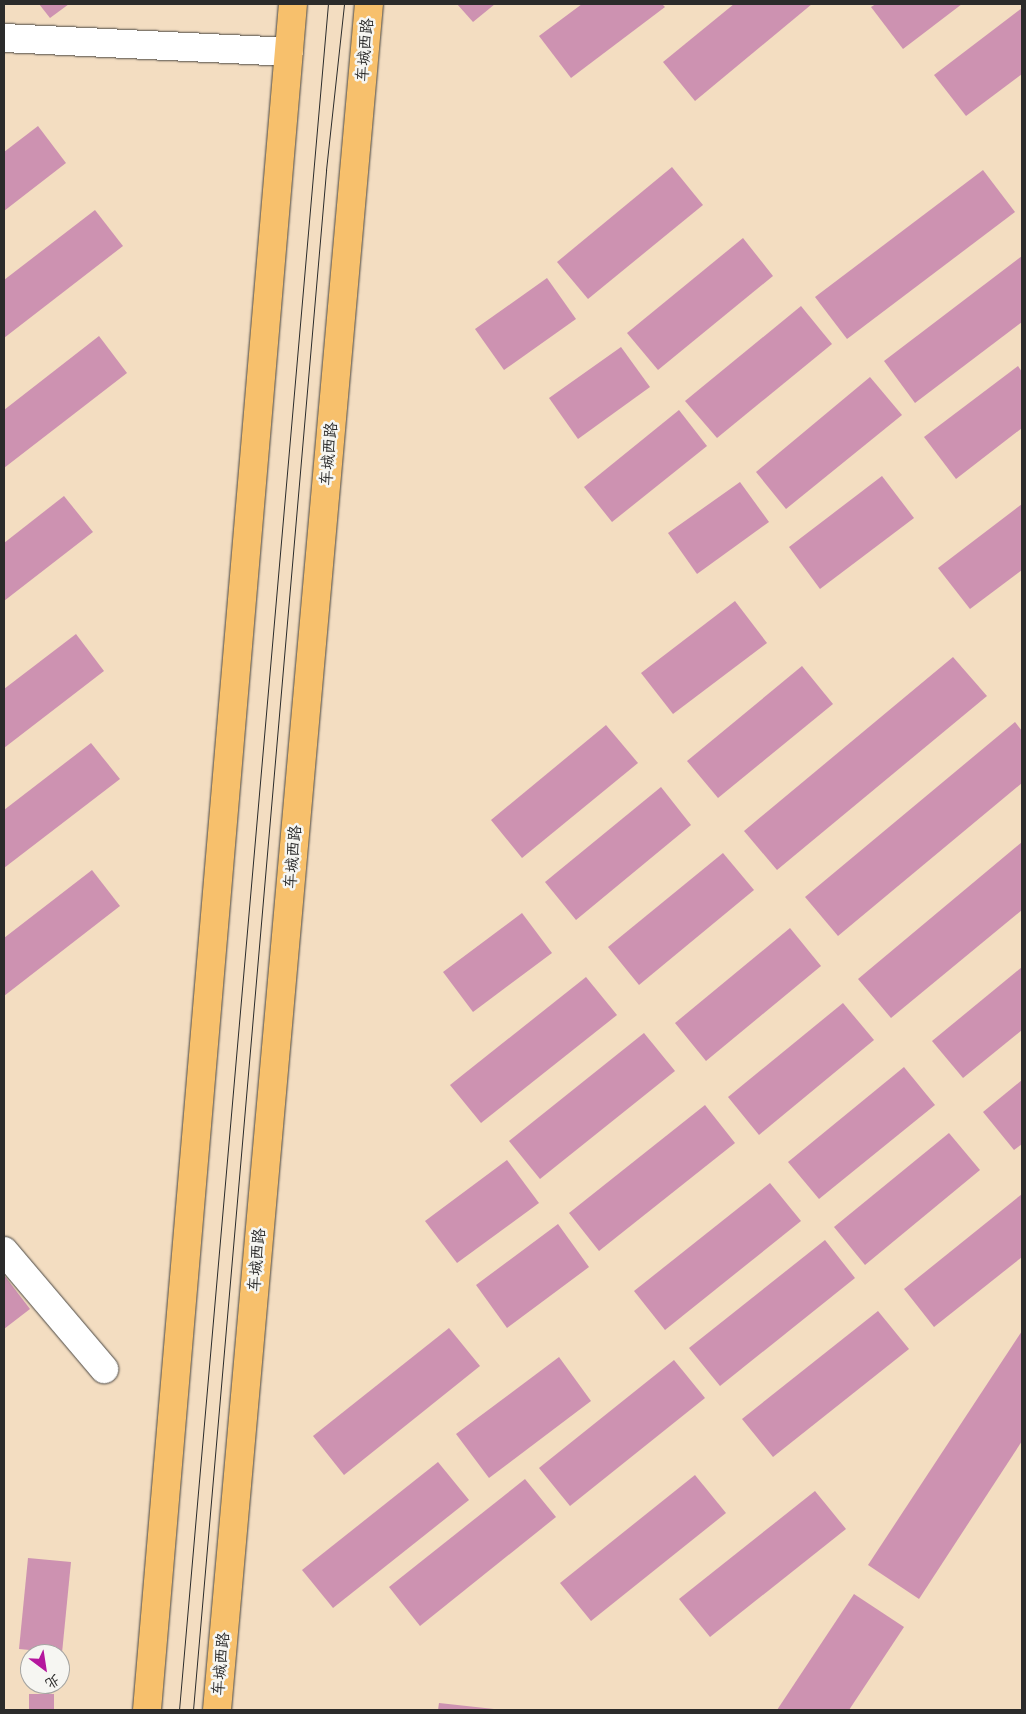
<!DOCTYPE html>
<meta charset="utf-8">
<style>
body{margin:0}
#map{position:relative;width:1026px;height:1714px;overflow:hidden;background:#f3ddc1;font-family:"Comic Neue","LXGW WenKai TC",sans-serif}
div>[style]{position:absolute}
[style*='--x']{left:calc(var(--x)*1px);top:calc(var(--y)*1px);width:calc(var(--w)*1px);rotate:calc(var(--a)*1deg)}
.building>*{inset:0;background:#cd92b1}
.roads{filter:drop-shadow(0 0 1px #494642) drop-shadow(0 0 1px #494642)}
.minor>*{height:28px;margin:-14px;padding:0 14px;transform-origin:14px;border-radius:14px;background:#fff}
.major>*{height:28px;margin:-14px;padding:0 14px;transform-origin:14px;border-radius:14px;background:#f7c06c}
.tram>*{height:1px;margin:-0.5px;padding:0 0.5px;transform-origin:0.5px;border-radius:0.5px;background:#2b2b2b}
span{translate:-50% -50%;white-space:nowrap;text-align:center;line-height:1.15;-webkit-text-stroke:5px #f6f6f2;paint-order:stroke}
.street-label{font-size:16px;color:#2b2b2b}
.frame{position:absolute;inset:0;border:5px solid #2b2b2b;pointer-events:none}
.north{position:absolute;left:20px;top:1644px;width:50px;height:50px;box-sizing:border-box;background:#f6f6f2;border:1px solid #a5a5a2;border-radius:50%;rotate:149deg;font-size:14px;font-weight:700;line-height:20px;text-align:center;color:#2b2b2b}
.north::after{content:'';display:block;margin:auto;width:18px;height:22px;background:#b5179e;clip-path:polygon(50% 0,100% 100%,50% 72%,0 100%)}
</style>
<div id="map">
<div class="building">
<i style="clip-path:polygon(39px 4px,69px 4px,50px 18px)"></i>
<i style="clip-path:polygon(457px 4px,495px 4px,473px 22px)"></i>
<i style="clip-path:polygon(582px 4px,662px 4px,665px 7px,571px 78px,539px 36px)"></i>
<i style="clip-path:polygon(734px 4px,812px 4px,695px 101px,663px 62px)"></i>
<i style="clip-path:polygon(876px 4px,962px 4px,903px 49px,871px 7px)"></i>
<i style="clip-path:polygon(1022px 8px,1022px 74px,966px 116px,934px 75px)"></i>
<i style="clip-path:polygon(38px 126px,66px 163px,4px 211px,4px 152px)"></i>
<i style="clip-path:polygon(672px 167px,703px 205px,588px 299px,557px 262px)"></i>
<i style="clip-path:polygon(983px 170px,1015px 212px,847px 339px,815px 297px)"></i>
<i style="clip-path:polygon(95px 210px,123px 246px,4px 338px,4px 280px)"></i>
<i style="clip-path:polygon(743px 238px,773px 276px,658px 370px,627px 333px)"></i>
<i style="clip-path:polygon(1022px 256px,1022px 322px,915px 403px,884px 361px)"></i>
<i style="clip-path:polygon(547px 278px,576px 319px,504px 370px,475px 329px)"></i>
<i style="clip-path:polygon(801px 306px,832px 344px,717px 438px,685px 401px)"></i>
<i style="clip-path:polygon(99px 336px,127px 373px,4px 468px,4px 410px)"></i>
<i style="clip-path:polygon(621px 347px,650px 387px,578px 439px,549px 398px)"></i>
<i style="clip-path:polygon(1018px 366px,1022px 372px,1022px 428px,956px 479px,924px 437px)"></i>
<i style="clip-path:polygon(870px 377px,902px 415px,786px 509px,756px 472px)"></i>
<i style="clip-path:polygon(679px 410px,707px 446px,612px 522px,584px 487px)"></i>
<i style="clip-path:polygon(882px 476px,914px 518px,820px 589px,789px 547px)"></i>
<i style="clip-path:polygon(740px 482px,769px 522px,697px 574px,668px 533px)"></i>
<i style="clip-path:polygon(64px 496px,93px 532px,4px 601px,4px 543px)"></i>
<i style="clip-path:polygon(1022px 504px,1022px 570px,970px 609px,938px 568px)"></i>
<i style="clip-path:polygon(735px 601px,767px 643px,673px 714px,641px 673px)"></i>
<i style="clip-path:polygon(76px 634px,104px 671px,4px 748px,4px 689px)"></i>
<i style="clip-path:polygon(953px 657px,987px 696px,777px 870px,744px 831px)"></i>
<i style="clip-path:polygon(802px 666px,833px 704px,718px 798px,687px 761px)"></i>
<i style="clip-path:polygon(1015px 722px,1022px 731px,1022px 783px,838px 936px,805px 897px)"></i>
<i style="clip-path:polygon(606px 725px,638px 763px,522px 858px,491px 820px)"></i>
<i style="clip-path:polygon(91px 743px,120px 779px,4px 868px,4px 810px)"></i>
<i style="clip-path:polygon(661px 787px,691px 825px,576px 920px,545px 882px)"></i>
<i style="clip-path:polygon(1022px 842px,1022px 910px,891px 1018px,858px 979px)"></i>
<i style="clip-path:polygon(723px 853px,754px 890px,639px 985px,608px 947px)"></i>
<i style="clip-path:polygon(92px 870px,120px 906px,4px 996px,4px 938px)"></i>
<i style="clip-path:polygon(522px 913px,552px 953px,473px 1012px,443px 972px)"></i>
<i style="clip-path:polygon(790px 928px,821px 966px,706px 1061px,675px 1023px)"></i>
<i style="clip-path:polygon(1022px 967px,1022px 1030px,963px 1078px,932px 1041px)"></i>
<i style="clip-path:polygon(586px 977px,617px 1015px,481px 1123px,450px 1085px)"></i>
<i style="clip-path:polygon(843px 1003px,874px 1040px,759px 1135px,728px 1097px)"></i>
<i style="clip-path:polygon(644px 1033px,675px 1071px,540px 1179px,509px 1141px)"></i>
<i style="clip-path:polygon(904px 1067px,935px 1105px,819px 1199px,788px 1162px)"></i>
<i style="clip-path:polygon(1022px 1080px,1022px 1144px,1014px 1150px,983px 1112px)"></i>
<i style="clip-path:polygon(705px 1105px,735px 1143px,599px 1251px,569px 1213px)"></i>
<i style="clip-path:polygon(949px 1133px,980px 1170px,865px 1265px,834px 1227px)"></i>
<i style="clip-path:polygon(507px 1160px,539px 1203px,457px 1263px,425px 1221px)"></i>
<i style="clip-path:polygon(770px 1183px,801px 1221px,665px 1330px,634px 1291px)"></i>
<i style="clip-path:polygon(1022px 1194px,1022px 1257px,934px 1327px,904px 1289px)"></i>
<i style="clip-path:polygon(558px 1224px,589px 1267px,507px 1328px,476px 1285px)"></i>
<i style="clip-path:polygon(825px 1240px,855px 1278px,720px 1386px,689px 1348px)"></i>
<i style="clip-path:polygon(4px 1275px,30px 1309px,4px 1329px)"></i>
<i style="clip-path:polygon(878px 1311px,909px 1349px,773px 1457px,742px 1419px)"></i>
<i style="clip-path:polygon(449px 1328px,480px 1366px,344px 1475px,313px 1436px)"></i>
<i style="clip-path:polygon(1022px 1331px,1022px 1441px,919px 1599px,868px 1565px)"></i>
<i style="clip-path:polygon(559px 1357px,591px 1401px,489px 1478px,456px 1434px)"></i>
<i style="clip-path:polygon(674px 1360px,705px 1398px,570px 1506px,539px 1468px)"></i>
<i style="clip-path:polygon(438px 1462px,469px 1500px,333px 1608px,302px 1570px)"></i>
<i style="clip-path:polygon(695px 1475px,726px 1513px,591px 1621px,560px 1583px)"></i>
<i style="clip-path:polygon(525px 1479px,556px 1517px,420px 1626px,389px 1587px)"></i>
<i style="clip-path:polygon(815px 1491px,846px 1529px,710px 1637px,679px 1599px)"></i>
<i style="clip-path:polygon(28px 1558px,71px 1562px,62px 1653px,19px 1649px)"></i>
<i style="clip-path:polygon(854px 1594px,904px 1627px,849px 1710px,777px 1710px)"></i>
<i style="clip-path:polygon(29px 1694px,54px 1694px,54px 1710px,29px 1710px)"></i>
<i style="clip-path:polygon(439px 1703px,494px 1709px,494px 1710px,438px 1710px)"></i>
</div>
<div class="roads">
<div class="minor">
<i style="--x:4;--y:38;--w:285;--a:2.8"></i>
<i style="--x:4;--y:1251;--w:155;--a:49.7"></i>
</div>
<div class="major">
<i style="--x:147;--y:1710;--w:1712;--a:-85.11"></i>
<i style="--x:217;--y:1710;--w:1713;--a:-84.91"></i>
</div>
</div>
<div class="tram">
<i style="--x:179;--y:1710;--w:1712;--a:-85.01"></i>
<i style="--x:193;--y:1710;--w:1546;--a:-85.06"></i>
<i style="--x:326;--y:170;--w:167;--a:-83.8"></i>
</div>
<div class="street-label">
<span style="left:365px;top:50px;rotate:-85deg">车城西路</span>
<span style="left:329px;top:454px;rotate:-85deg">车城西路</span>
<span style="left:293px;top:857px;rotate:-85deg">车城西路</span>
<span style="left:257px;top:1260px;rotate:-85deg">车城西路</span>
<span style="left:221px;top:1664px;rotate:-85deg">车城西路</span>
</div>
<div class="frame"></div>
<div class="north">北</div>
</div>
